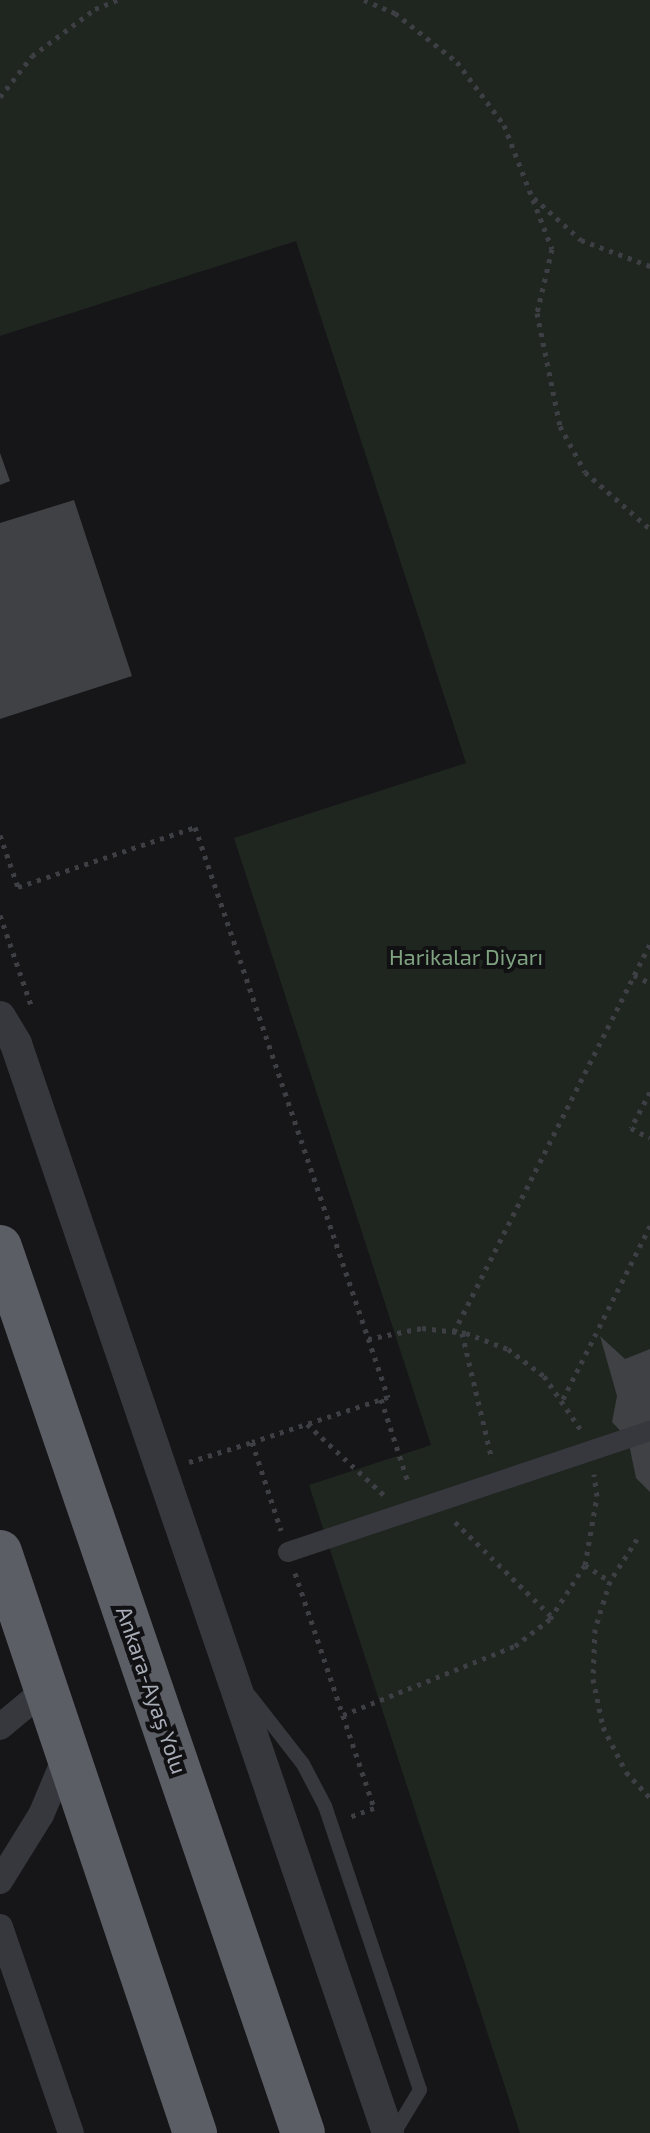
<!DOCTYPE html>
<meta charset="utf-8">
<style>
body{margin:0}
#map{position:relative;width:650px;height:2133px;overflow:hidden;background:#161618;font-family:"Exo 2",sans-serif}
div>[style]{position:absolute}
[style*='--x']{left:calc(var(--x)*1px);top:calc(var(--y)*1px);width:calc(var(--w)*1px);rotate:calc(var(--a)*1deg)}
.green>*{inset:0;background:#1e261f}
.building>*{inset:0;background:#404145}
.path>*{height:5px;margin-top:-2.5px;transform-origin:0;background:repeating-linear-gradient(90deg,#3d3f44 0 4px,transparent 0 10px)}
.service>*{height:14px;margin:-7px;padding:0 7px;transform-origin:7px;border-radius:7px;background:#37383d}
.pedestrian>*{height:20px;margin:-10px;padding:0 10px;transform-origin:10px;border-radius:10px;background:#37383d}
.minor>*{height:26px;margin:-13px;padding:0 13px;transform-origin:13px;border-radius:13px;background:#37383d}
.tertiary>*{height:32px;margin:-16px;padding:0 16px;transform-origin:16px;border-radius:16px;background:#37383d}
.trunk>*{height:44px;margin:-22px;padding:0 22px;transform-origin:22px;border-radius:22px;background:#5b5e65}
span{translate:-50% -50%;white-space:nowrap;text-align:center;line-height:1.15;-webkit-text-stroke:8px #111113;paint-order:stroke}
.park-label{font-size:22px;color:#7fa381}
.street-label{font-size:22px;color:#a8adb8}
</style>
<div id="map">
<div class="green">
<i style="clip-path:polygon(0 0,650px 0,650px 2133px,520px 2133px,309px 1485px,431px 1445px,234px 838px,466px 763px,296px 241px,0 336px)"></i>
</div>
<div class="building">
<i style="clip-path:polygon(0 453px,10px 481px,0 485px)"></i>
<i style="clip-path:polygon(74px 500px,132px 676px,0 719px,0 523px)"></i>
<i style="clip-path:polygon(600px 1336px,625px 1359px,650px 1349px,650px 1492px,636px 1478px,628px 1439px,612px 1422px,617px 1396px)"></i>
</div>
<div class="path">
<i style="--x:364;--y:0;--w:34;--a:23"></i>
<i style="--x:395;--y:13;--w:79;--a:38.3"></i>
<i style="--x:457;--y:62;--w:79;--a:53.3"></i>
<i style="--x:504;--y:125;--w:133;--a:68.8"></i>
<i style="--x:552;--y:249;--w:66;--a:103.2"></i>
<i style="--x:537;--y:313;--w:115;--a:78.5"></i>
<i style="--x:560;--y:426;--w:52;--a:61.5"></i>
<i style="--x:585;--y:472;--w:86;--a:41.2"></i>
<i style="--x:0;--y:97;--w:52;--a:-52"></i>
<i style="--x:32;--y:56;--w:79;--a:-36.7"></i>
<i style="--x:95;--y:9;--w:24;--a:-22"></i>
<i style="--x:534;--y:198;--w:63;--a:41.8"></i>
<i style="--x:581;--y:240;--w:74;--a:20.6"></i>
<i style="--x:0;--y:835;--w:55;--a:70.9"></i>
<i style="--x:18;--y:887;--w:187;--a:-18.7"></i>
<i style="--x:195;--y:827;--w:602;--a:71.29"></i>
<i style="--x:388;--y:1397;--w:143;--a:161.7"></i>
<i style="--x:0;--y:915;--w:95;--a:71"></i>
<i style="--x:634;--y:975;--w:18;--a:27"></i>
<i style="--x:650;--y:1092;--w:41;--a:117.8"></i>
<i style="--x:631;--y:1128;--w:21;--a:28"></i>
<i style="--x:454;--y:1332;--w:435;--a:-63.2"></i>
<i style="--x:462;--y:1333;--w:130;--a:76.7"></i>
<i style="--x:368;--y:1339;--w:55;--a:-11.5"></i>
<i style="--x:422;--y:1328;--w:44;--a:6.5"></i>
<i style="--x:466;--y:1333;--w:45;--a:20.9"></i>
<i style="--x:508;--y:1349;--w:45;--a:36.9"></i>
<i style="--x:544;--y:1376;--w:65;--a:55.6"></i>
<i style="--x:381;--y:1399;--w:90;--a:72"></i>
<i style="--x:563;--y:1399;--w:194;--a:-63.3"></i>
<i style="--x:307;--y:1424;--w:106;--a:42.7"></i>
<i style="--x:189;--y:1462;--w:66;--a:-17.6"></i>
<i style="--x:252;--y:1442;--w:93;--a:71.8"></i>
<i style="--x:455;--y:1522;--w:136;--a:44.4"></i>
<i style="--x:637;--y:1539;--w:50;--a:122.7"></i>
<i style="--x:610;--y:1581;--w:50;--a:107.4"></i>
<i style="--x:595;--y:1629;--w:50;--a:92.3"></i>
<i style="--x:593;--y:1679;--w:49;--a:78.2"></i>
<i style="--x:603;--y:1727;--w:51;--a:62.9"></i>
<i style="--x:626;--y:1772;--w:35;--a:47"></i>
<i style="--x:585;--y:1565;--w:30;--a:33"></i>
<i style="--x:295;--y:1573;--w:248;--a:71.4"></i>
<i style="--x:374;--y:1808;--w:27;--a:160"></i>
<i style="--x:343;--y:1715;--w:185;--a:-21.9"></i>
<i style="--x:515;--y:1646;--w:44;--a:-37.6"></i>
<i style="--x:550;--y:1619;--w:64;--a:-57.1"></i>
<i style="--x:585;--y:1565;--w:70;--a:-80.1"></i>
<i style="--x:597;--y:1496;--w:22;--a:-98"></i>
</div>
<div class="service">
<i style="--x:250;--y:1696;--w:86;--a:52.1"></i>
<i style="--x:303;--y:1764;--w:47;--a:62.4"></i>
<i style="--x:325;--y:1806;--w:299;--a:71.5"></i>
<i style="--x:420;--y:2090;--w:50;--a:121.2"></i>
</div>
<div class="pedestrian">
<i style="--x:288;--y:1552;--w:382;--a:-18.5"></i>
</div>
<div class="minor">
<i style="--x:0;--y:1727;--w:61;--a:-39.7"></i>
<i style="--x:0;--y:1881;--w:78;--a:-58.2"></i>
<i style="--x:41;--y:1815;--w:67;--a:-67.2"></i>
<i style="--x:0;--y:1927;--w:218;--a:71"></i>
</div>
<div class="tertiary">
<i style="--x:0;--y:1017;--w:31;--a:59"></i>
<i style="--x:16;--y:1044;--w:1151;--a:71.14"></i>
</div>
<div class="trunk">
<i style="--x:0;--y:1247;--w:936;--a:71.12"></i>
<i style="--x:0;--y:1552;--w:613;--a:71.45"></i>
</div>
<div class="park-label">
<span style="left:466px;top:957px">Harikalar Diyarı</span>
</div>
<div class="street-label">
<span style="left:152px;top:1690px;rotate:71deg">Ankara-Ayaş Yolu</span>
</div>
</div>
